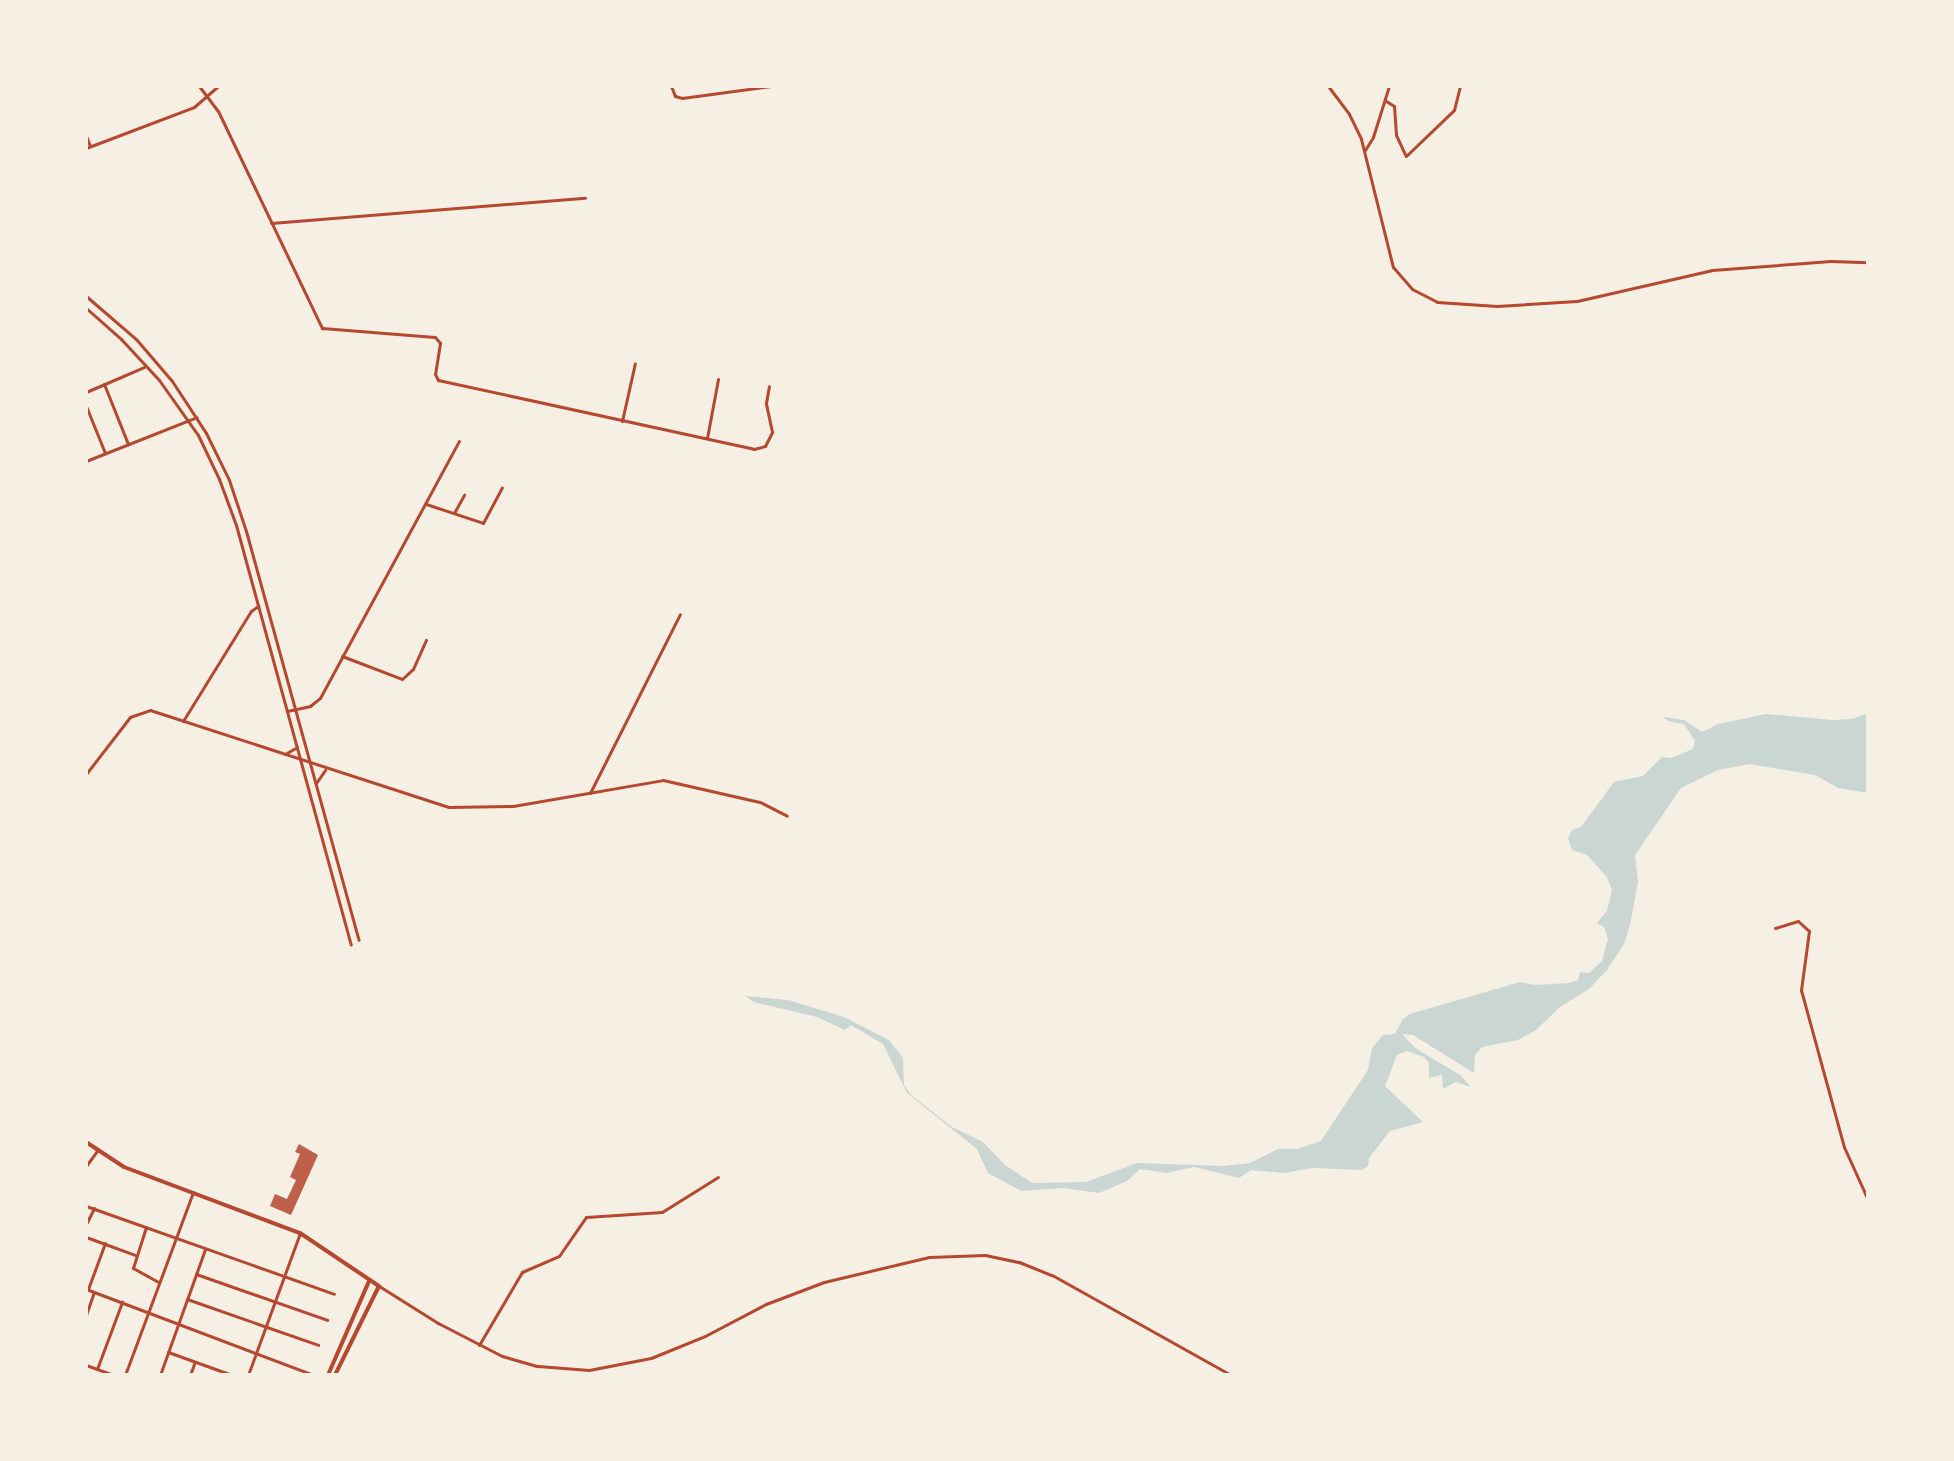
<!DOCTYPE html>
<style>
body{margin:0}
#map{position:relative;width:1954px;height:1461px;overflow:hidden;background:#f6efe4;font-family:Quicksand,sans-serif}
div>[style]{position:absolute}
[style*='--x']{left:calc(var(--x)*1px);top:calc(var(--y)*1px);width:calc(var(--w)*1px);rotate:calc(var(--a)*1deg)}
.water>*{inset:0;background:#c9d6d2}
.building>*{inset:0;background:#bf614a}
.minor>*{height:3px;margin:-1.5px;padding:0 1.5px;transform-origin:1.5px;border-radius:1.5px;background:#b5482f}
.tertiary>*{height:3px;margin:-1.5px;padding:0 1.5px;transform-origin:1.5px;border-radius:1.5px;background:#b5482f}
.secondary>*{height:4px;margin:-2px;padding:0 2px;transform-origin:2px;border-radius:2px;background:#b5482f}
span{translate:-50% -50%;white-space:nowrap;text-align:center;line-height:1.15;-webkit-text-stroke:7px #f6efe4;paint-order:stroke}
.frame{position:absolute;inset:0;border:88px solid #f6efe4;pointer-events:none}
</style>
<div id="map">
<div class="water">
<i style="clip-path:polygon(1868px 713px,1868px 793px,1838px 788px,1815px 775px,1749px 764px,1718px 770px,1681px 788px,1635px 855px,1638px 882px,1630px 925px,1624px 944px,1607px 970px,1589px 989px,1560px 1007px,1536px 1030px,1518px 1040px,1482px 1047px,1475px 1055px,1474px 1073px,1413px 1035px,1402px 1034px,1415px 1048px,1460px 1075px,1471px 1087px,1456px 1082px,1443px 1089px,1442px 1075px,1429px 1078px,1429px 1063px,1424px 1057px,1407px 1051px,1397px 1055px,1385px 1086px,1423px 1122px,1390px 1131px,1369px 1158px,1368px 1166px,1362px 1170px,1313px 1168px,1284px 1173px,1251px 1170px,1239px 1178px,1194px 1167px,1166px 1173px,1140px 1169px,1127px 1181px,1099px 1193px,1063px 1188px,1021px 1191px,988px 1173px,977px 1149px,907px 1093px,883px 1044px,851px 1025px,845px 1030px,817px 1017px,754px 1002px,745px 996px,788px 1000px,844px 1017px,889px 1040px,903px 1058px,904px 1085px,911px 1095px,952px 1127px,983px 1142px,1005px 1165px,1032px 1183px,1086px 1182px,1137px 1163px,1224px 1166px,1250px 1163px,1278px 1149px,1297px 1149px,1321px 1141px,1368px 1070px,1372px 1048px,1383px 1035px,1395px 1034px,1403px 1019px,1410px 1014px,1520px 982px,1535px 985px,1570px 983px,1578px 980px,1580px 972px,1589px 973px,1602px 961px,1608px 939px,1604px 927px,1597px 923px,1607px 911px,1612px 890px,1607px 877px,1587px 855px,1572px 850px,1568px 838px,1572px 830px,1581px 827px,1614px 782px,1643px 776px,1662px 757px,1671px 758px,1693px 749px,1695px 741px,1684px 724px,1668px 721px,1663px 717px,1684px 720px,1702px 732px,1718px 724px,1766px 714px,1833px 720px,1852px 719px)"></i>
</div>
<div class="building">
<i style="clip-path:polygon(299px 1144px,318px 1155px,291px 1215px,270px 1206px,275px 1194px,287px 1199px,296px 1180px,290px 1177px,300px 1154px,295px 1152px)"></i>
</div>
<div class="minor">
<i style="--x:199;--y:86;--w:31;--a:53"></i>
<i style="--x:218;--y:111;--w:241;--a:64.4"></i>
<i style="--x:322;--y:328;--w:113;--a:4.6"></i>
<i style="--x:435;--y:337;--w:8;--a:50"></i>
<i style="--x:440;--y:343;--w:31;--a:99"></i>
<i style="--x:435;--y:374;--w:7;--a:63"></i>
<i style="--x:438;--y:380;--w:323;--a:12.3"></i>
<i style="--x:754;--y:449;--w:11;--a:-15"></i>
<i style="--x:765;--y:446;--w:16;--a:-63"></i>
<i style="--x:772;--y:432;--w:30;--a:-102"></i>
<i style="--x:766;--y:403;--w:17;--a:-80"></i>
<i style="--x:671;--y:86;--w:11;--a:68"></i>
<i style="--x:675;--y:96;--w:7;--a:16"></i>
<i style="--x:682;--y:98;--w:90;--a:-7.7"></i>
<i style="--x:1328;--y:86;--w:35;--a:53"></i>
<i style="--x:1349;--y:114;--w:28;--a:64"></i>
<i style="--x:1361;--y:139;--w:132;--a:76"></i>
<i style="--x:1393;--y:267;--w:29;--a:49"></i>
<i style="--x:1412;--y:289;--w:28;--a:27"></i>
<i style="--x:1437;--y:302;--w:60;--a:3.8"></i>
<i style="--x:1497;--y:306;--w:80;--a:-3.6"></i>
<i style="--x:1577;--y:301;--w:139;--a:-12.9"></i>
<i style="--x:1712;--y:270;--w:119;--a:-4.3"></i>
<i style="--x:1831;--y:261;--w:37;--a:2"></i>
<i style="--x:1386;--y:101;--w:9;--a:32"></i>
<i style="--x:1394;--y:106;--w:29;--a:86"></i>
<i style="--x:1396;--y:135;--w:23;--a:65"></i>
<i style="--x:1406;--y:156;--w:66;--a:-43.8"></i>
<i style="--x:1454;--y:110;--w:25;--a:-76"></i>
<i style="--x:86;--y:136;--w:11;--a:68"></i>
<i style="--x:86;--y:148;--w:116;--a:-20.8"></i>
<i style="--x:194;--y:107;--w:32;--a:-41"></i>
<i style="--x:1365;--y:150;--w:15;--a:-58"></i>
<i style="--x:1373;--y:137;--w:53;--a:-72.6"></i>
<i style="--x:271;--y:223;--w:315;--a:-4.6"></i>
<i style="--x:86;--y:296;--w:66;--a:40.7"></i>
<i style="--x:136;--y:339;--w:55;--a:49.4"></i>
<i style="--x:172;--y:381;--w:62;--a:56.8"></i>
<i style="--x:206;--y:433;--w:52;--a:63.9"></i>
<i style="--x:229;--y:480;--w:54;--a:71.6"></i>
<i style="--x:246;--y:531;--w:424;--a:74.6"></i>
<i style="--x:86;--y:308;--w:47;--a:41.5"></i>
<i style="--x:121;--y:339;--w:56;--a:47.2"></i>
<i style="--x:159;--y:380;--w:67;--a:54.7"></i>
<i style="--x:198;--y:435;--w:49;--a:64.5"></i>
<i style="--x:219;--y:479;--w:49;--a:69.7"></i>
<i style="--x:236;--y:525;--w:435;--a:74.7"></i>
<i style="--x:104;--y:384;--w:65;--a:68.2"></i>
<i style="--x:86;--y:392;--w:63;--a:-23.3"></i>
<i style="--x:86;--y:406;--w:51;--a:68"></i>
<i style="--x:622;--y:421;--w:59;--a:-77.4"></i>
<i style="--x:707;--y:438;--w:60;--a:-79.4"></i>
<i style="--x:86;--y:461;--w:119;--a:-21.6"></i>
<i style="--x:426;--y:504;--w:60;--a:18.4"></i>
<i style="--x:483;--y:523;--w:40;--a:-62"></i>
<i style="--x:454;--y:513;--w:21;--a:-61"></i>
<i style="--x:342;--y:656;--w:64;--a:21"></i>
<i style="--x:402;--y:679;--w:15;--a:-42"></i>
<i style="--x:413;--y:669;--w:32;--a:-66"></i>
<i style="--x:287;--y:711;--w:24;--a:-12"></i>
<i style="--x:310;--y:706;--w:13;--a:-39"></i>
<i style="--x:320;--y:698;--w:292;--a:-61.6"></i>
<i style="--x:183;--y:721;--w:129;--a:-58.3"></i>
<i style="--x:251;--y:611;--w:9;--a:-36"></i>
<i style="--x:285;--y:754;--w:14;--a:-30"></i>
<i style="--x:86;--y:774;--w:72;--a:-52.3"></i>
<i style="--x:130;--y:717;--w:21;--a:-19"></i>
<i style="--x:150;--y:710;--w:314;--a:18"></i>
<i style="--x:449;--y:807;--w:64;--a:-0.9"></i>
<i style="--x:513;--y:806;--w:152;--a:-9.8"></i>
<i style="--x:663;--y:780;--w:99;--a:12.8"></i>
<i style="--x:760;--y:802;--w:30;--a:27"></i>
<i style="--x:316;--y:783;--w:16;--a:-55"></i>
<i style="--x:590;--y:793;--w:200;--a:-63.3"></i>
<i style="--x:1775;--y:928;--w:24;--a:-17"></i>
<i style="--x:1798;--y:921;--w:15;--a:42"></i>
<i style="--x:1809;--y:931;--w:60;--a:97.7"></i>
<i style="--x:1801;--y:990;--w:163;--a:74.7"></i>
<i style="--x:1844;--y:1147;--w:58;--a:65.6"></i>
<i style="--x:86;--y:1206;--w:263;--a:19.5"></i>
<i style="--x:86;--y:1224;--w:18;--a:-63"></i>
<i style="--x:146;--y:1227;--w:43;--a:107.6"></i>
<i style="--x:133;--y:1268;--w:29;--a:29"></i>
<i style="--x:86;--y:1237;--w:52;--a:20.2"></i>
<i style="--x:196;--y:1274;--w:139;--a:19.3"></i>
<i style="--x:86;--y:1289;--w:243;--a:20.7"></i>
<i style="--x:88;--y:1289;--w:49;--a:-69.7"></i>
<i style="--x:187;--y:1299;--w:139;--a:19.3"></i>
<i style="--x:86;--y:1315;--w:24;--a:-71"></i>
<i style="--x:479;--y:1345;--w:85;--a:-59.5"></i>
<i style="--x:522;--y:1272;--w:40;--a:-23.4"></i>
<i style="--x:559;--y:1256;--w:47;--a:-55.3"></i>
<i style="--x:586;--y:1217;--w:76;--a:-3.8"></i>
<i style="--x:662;--y:1212;--w:66;--a:-32"></i>
<i style="--x:168;--y:1352;--w:68;--a:19.8"></i>
<i style="--x:86;--y:1365;--w:29;--a:20"></i>
<i style="--x:97;--y:1369;--w:72;--a:-69.5"></i>
<i style="--x:125;--y:1375;--w:195;--a:-69.6"></i>
<i style="--x:160;--y:1375;--w:134;--a:-70.3"></i>
<i style="--x:190;--y:1375;--w:12;--a:-70"></i>
<i style="--x:248;--y:1375;--w:151;--a:-69.9"></i>
</div>
<div class="tertiary">
<i style="--x:86;--y:1166;--w:19;--a:-54"></i>
<i style="--x:379;--y:1286;--w:70;--a:32.1"></i>
<i style="--x:438;--y:1323;--w:72;--a:27.3"></i>
<i style="--x:502;--y:1356;--w:37;--a:16"></i>
<i style="--x:538;--y:1366;--w:51;--a:4.5"></i>
<i style="--x:589;--y:1370;--w:63;--a:-11"></i>
<i style="--x:651;--y:1358;--w:58;--a:-22.2"></i>
<i style="--x:705;--y:1336;--w:69;--a:-27.7"></i>
<i style="--x:766;--y:1304;--w:62;--a:-20.8"></i>
<i style="--x:824;--y:1282;--w:108;--a:-13.4"></i>
<i style="--x:929;--y:1257;--w:56;--a:-2"></i>
<i style="--x:985;--y:1255;--w:35;--a:12"></i>
<i style="--x:1019;--y:1262;--w:35;--a:22"></i>
<i style="--x:1052;--y:1275;--w:205;--a:29.2"></i>
</div>
<div class="secondary">
<i style="--x:86;--y:1142;--w:45;--a:33.3"></i>
<i style="--x:124;--y:1167;--w:188;--a:20.6"></i>
<i style="--x:300;--y:1233;--w:95;--a:33.9"></i>
<i style="--x:379;--y:1286;--w:99;--a:116.3"></i>
<i style="--x:328;--y:1375;--w:103;--a:-66.4"></i>
</div>
<div class="frame"></div>
</div>
